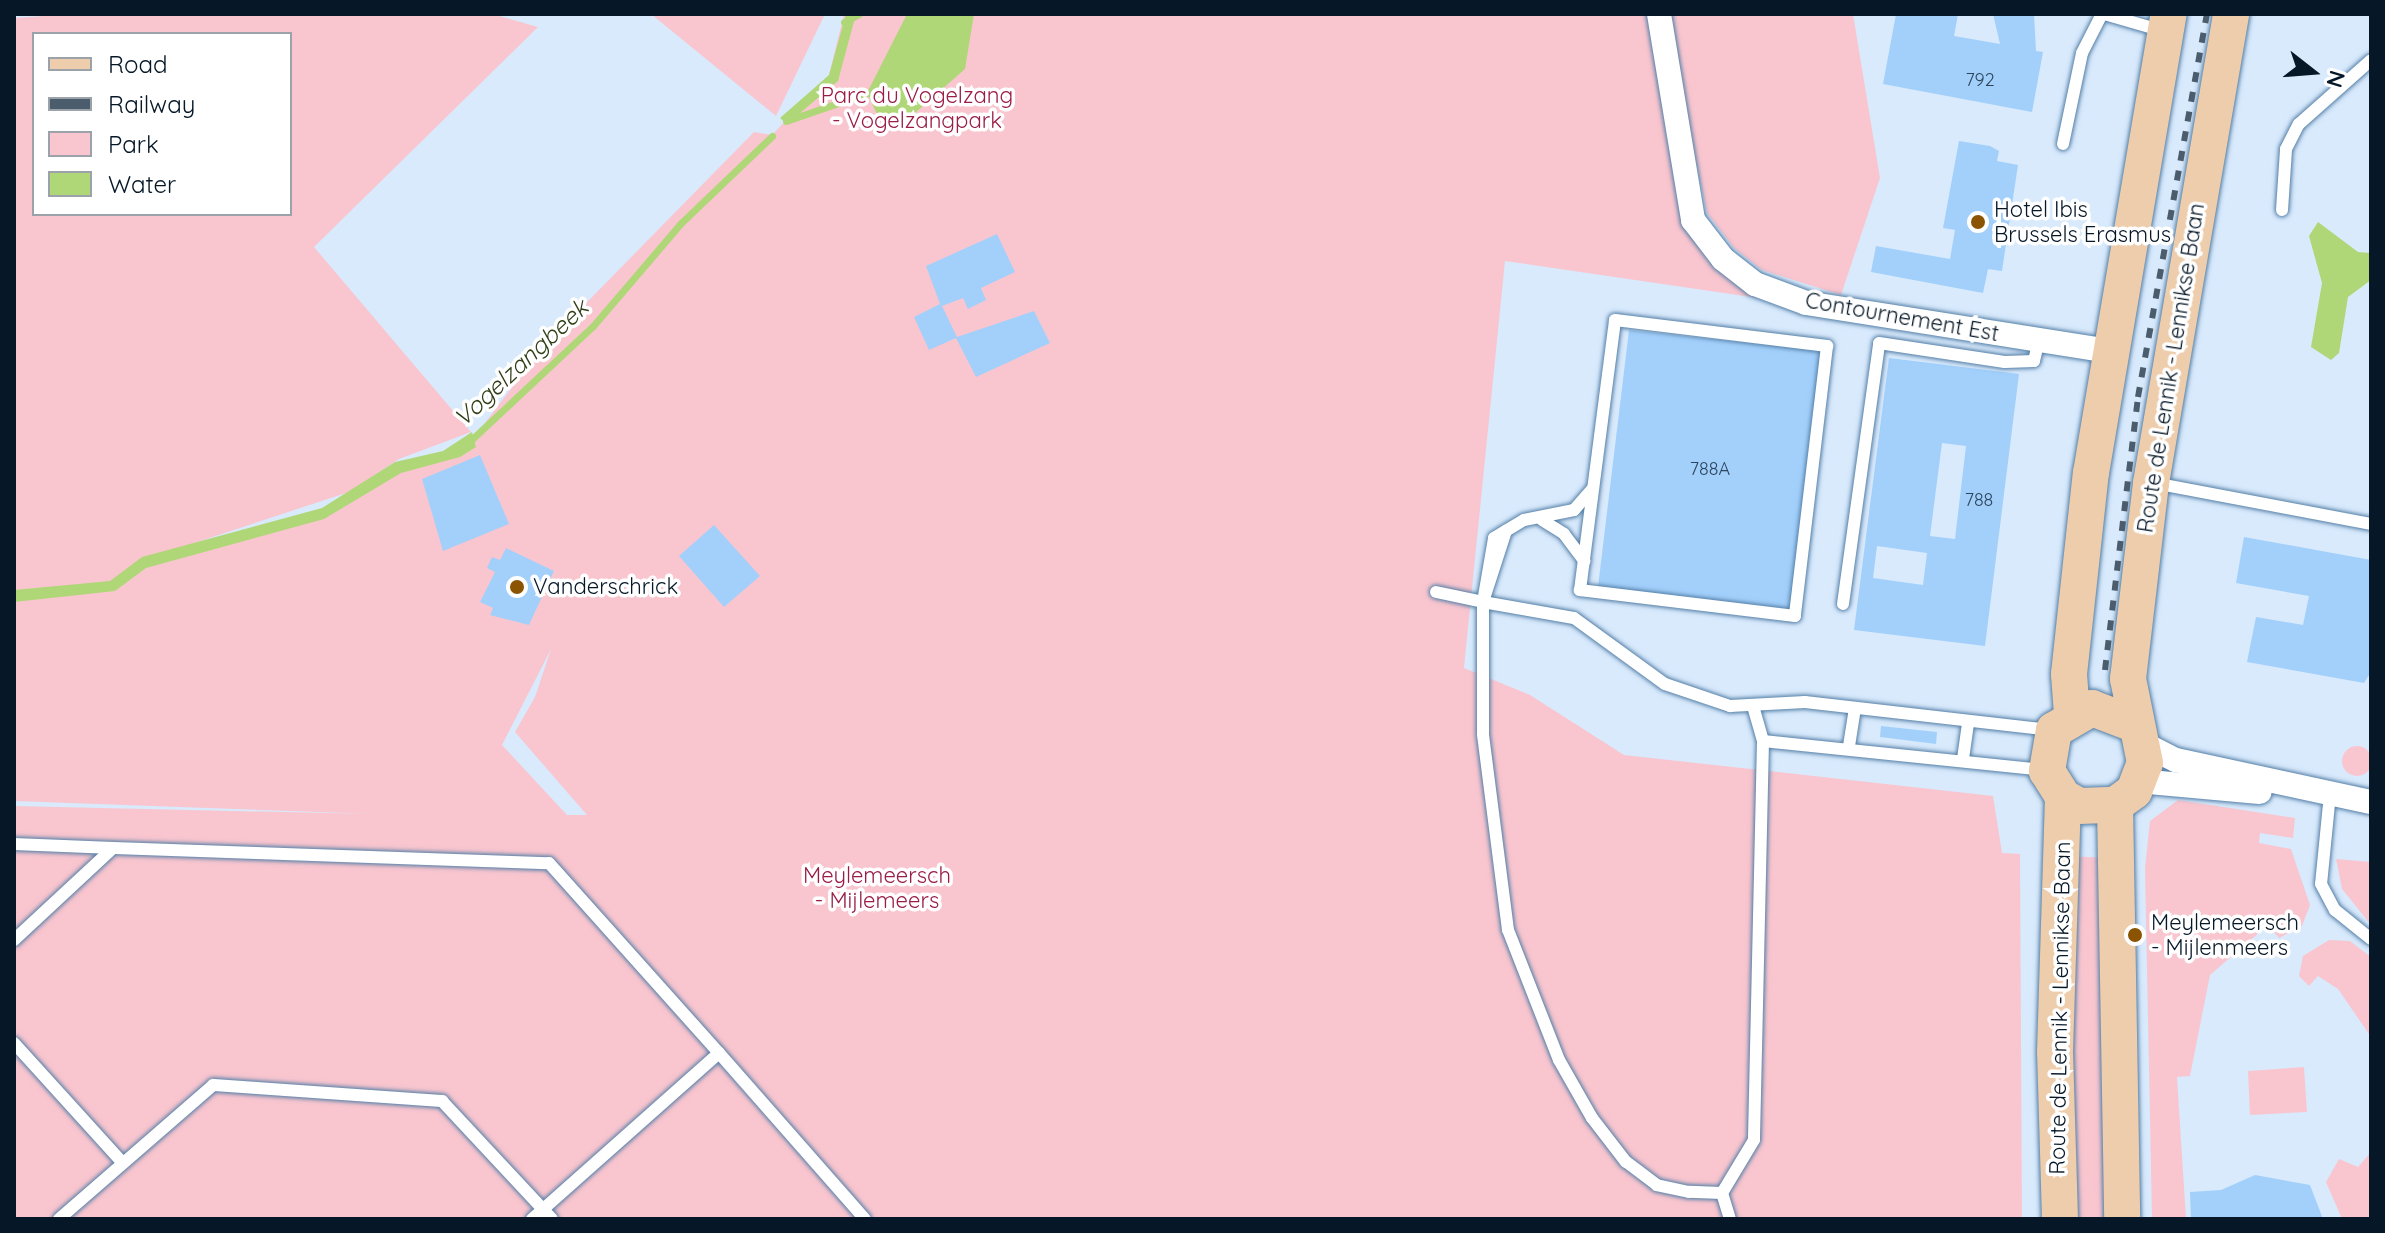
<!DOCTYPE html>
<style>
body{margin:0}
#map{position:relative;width:2385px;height:1233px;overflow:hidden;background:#d8eafc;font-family:Quicksand,sans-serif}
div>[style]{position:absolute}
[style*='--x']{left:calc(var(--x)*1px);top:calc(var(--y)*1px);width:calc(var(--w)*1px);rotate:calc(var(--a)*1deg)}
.green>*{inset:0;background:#f9c6cf}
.round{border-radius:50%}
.water>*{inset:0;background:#afd777}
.stream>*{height:7px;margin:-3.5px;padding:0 3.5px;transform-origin:3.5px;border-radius:3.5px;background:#afd777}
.building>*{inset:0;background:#a2d0fb}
.roads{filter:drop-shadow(0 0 2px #547fa7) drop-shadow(0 0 2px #547fa7)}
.lane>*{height:12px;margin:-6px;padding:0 6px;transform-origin:6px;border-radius:6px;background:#fff}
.street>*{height:24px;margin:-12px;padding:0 12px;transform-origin:12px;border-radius:12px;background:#fff}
.primary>*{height:36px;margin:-18px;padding:0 18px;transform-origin:18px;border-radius:18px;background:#edcdac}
.rail>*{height:6px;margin-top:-3px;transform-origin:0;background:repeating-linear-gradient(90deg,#4b5d6d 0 10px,transparent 0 20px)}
.dots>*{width:22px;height:22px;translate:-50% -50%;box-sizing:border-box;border:4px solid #fff;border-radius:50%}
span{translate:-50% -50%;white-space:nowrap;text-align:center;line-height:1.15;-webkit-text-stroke:7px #fff;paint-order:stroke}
.number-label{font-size:18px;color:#2d455c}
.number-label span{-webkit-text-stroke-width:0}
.park-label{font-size:22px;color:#9a1d47}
.poi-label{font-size:22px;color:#061727}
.left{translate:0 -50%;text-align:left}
.street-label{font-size:22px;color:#061727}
.water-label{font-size:24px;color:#2f3e17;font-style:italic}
.frame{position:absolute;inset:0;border:16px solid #061727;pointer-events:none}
.legend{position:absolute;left:32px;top:32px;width:260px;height:184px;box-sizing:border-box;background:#fff;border:2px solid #9ba2a9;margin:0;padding:10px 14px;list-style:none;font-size:24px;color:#061727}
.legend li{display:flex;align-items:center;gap:16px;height:40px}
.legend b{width:40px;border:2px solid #9ba2a9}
.north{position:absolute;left:2273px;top:32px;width:80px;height:80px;-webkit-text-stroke:6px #fff;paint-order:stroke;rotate:107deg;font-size:22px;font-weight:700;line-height:32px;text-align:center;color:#061727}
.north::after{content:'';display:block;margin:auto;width:28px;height:36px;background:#061727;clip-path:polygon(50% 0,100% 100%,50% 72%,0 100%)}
</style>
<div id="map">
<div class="green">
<i style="clip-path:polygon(evenodd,73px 14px,492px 14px,538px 27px,314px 247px,471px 432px,399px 459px,349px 492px,167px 552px,166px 560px,326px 512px,395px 468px,466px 448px,542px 348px,754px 132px,772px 135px,829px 75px,844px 14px,1853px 14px,1880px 178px,1841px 295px,1762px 270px,1734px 248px,1707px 213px,1690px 132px,1665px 128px,1686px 223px,1716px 266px,1758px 298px,1505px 261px,1464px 668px,1530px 695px,1624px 755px,1993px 796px,2002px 853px,2020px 854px,2022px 1219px,14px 1219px,14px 806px,374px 814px,14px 801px,14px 18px,73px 14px,34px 34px,290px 34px,290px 214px,34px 214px,34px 34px,73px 14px,551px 649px,535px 697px,515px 732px,587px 815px,567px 815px,502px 745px,551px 649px)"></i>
<i style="clip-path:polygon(651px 14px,825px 14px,776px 116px)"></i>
<i class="round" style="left:2342px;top:746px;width:30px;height:30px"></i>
<i style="clip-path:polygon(2178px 800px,2295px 818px,2293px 838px,2260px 833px,2259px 843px,2291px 849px,2310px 905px,2302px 926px,2279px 938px,2268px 925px,2210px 975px,2190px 1076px,2177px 1077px,2186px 1219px,2152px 1219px,2145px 868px,2150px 821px)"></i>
<i style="clip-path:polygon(2068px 856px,2108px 858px,2112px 1219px,2073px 1219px)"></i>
<i style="clip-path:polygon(2336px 859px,2371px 862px,2371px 925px,2342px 889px)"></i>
<i style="clip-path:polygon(2329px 940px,2350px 941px,2371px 957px,2371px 1037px,2338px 989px,2318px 976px,2309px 986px,2299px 976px,2303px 956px)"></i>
<i style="clip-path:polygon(2304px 1067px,2307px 1112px,2250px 1115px,2248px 1071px)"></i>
<i style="clip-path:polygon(2371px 1152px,2371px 1219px,2342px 1219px,2326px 1182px,2339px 1159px,2358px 1167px)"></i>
</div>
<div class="water">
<i style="clip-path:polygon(846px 14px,856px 14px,838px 81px,787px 124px,780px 118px,829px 75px)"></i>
<i style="clip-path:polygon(907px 14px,974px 14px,965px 69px,907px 120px,877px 114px,867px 93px)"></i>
<i style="clip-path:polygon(2318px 222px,2358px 252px,2371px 253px,2371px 280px,2348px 297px,2339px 353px,2331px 360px,2311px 347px,2322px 283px,2309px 236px)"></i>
<i style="clip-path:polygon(472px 432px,476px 447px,460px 457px,401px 473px,324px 519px,146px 568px,115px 591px,14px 602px,14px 590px,110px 581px,142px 557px,322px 508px,395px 462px,443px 451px)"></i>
</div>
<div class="stream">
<i style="--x:844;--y:22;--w:17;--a:-28"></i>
<i style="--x:786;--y:121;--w:86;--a:-19.1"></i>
<i style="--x:470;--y:441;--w:168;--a:-43.1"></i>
<i style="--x:593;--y:326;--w:135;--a:-49.5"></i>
<i style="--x:681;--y:223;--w:126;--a:-43.7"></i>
</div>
<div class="building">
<i style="clip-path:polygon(1896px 14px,1958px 14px,1954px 36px,2000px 44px,1993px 14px,2034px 14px,2036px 51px,2043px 52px,2032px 112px,1883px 84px)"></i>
<i style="clip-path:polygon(1959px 141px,1990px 146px,1999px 151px,1997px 161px,2018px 165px,2002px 271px,1988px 269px,1983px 293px,1871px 272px,1876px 246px,1950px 259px,1955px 230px,1943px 228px)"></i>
<i style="clip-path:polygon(997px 234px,1015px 272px,981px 288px,986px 300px,968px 309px,963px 298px,942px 306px,957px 337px,1034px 311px,1050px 343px,976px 377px,956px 338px,929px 350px,914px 317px,940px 304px,926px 266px)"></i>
<i style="clip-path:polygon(1629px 330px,1822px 351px,1791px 609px,1598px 587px)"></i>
<i style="clip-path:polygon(evenodd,1889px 358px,2019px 374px,1985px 646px,1854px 630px,1889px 358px,1942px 443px,1966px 446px,1955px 539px,1930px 536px,1942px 443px,1889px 358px,1877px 546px,1927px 553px,1923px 585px,1873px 578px,1877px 546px)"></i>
<i style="clip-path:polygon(480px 455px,509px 524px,443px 551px,422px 479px)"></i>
<i style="clip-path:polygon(714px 525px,760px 576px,724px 607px,679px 556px)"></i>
<i style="clip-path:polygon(2244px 537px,2371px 560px,2371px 672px,2364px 683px,2247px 662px,2256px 617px,2303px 625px,2309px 596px,2236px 583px)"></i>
<i style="clip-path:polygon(506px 548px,554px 571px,529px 625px,490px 615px,493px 608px,480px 602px,495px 572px,487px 568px,492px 557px,500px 560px)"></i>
<i style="clip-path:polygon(1881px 726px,1937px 732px,1936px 744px,1880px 737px)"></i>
<i style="clip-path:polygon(2255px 1175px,2310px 1185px,2323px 1219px,2191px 1219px,2190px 1192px,2221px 1190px)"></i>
</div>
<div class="roads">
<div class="lane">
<i style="--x:2104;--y:14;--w:61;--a:16.1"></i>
<i style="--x:2063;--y:144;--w:93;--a:-78.2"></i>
<i style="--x:2082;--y:53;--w:44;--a:-62.9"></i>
<i style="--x:2282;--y:210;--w:61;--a:-86.2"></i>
<i style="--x:2286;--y:149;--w:28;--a:-63"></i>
<i style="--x:2299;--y:124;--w:96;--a:-41.6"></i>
<i style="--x:1615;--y:320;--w:214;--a:7"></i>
<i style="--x:1827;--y:346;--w:272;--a:96.8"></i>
<i style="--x:1795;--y:616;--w:217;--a:-173.1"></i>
<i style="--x:1580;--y:590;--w:272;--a:-82.6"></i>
<i style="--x:2154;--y:483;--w:221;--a:10.7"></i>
<i style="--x:1542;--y:520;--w:26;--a:32"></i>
<i style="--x:1564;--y:534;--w:34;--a:53"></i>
<i style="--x:1436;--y:592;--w:48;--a:12"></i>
<i style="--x:1483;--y:602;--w:65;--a:-80.2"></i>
<i style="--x:1494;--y:538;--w:35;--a:-31"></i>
<i style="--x:1524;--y:520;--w:51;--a:-11.3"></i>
<i style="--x:1574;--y:510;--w:29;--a:-49"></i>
<i style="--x:1483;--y:602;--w:75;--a:-72.1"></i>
<i style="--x:1843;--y:604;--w:263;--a:-82.1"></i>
<i style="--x:1879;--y:343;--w:127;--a:8.6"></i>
<i style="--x:2005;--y:362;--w:29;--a:-2"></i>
<i style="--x:2034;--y:361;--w:22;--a:-77"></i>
<i style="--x:1753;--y:706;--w:36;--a:74"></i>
<i style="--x:1763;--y:741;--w:399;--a:91.3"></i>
<i style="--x:1754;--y:1140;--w:62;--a:121.1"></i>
<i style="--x:1722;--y:1193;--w:33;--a:-178"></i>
<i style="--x:1689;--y:1192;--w:33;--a:-168"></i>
<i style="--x:1657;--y:1185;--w:39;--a:-143"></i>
<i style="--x:1626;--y:1162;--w:56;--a:-127.7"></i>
<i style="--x:1592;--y:1118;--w:67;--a:-119.6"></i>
<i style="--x:1559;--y:1060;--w:140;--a:-111.4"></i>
<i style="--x:1508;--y:930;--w:198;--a:-97.3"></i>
<i style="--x:1483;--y:734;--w:132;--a:-90"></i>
<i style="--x:1483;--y:602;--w:92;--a:10"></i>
<i style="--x:1574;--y:618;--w:112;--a:36"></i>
<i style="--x:1665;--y:684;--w:69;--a:18.7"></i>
<i style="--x:1730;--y:706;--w:75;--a:-3.1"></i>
<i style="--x:1805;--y:702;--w:246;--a:6.5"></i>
<i style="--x:1763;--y:741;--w:281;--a:5.9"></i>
<i style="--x:1849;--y:746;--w:37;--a:-81"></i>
<i style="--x:1963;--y:759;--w:35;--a:-82"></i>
<i style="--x:2330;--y:794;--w:90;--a:95.7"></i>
<i style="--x:2321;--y:884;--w:30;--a:62"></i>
<i style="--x:2335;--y:910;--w:46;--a:38.9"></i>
<i style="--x:14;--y:844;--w:99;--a:2.3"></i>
<i style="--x:14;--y:940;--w:135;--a:-42.9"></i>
<i style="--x:113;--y:848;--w:436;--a:2"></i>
<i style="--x:549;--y:863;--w:255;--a:48.2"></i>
<i style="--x:719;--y:1053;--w:250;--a:138.4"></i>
<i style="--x:14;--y:1043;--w:162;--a:47.8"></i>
<i style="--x:719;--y:1053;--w:221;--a:48.7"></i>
<i style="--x:1722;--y:1193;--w:27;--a:73"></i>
<i style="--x:59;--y:1219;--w:204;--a:-41"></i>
<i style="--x:213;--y:1085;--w:230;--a:4"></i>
<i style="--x:442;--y:1101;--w:161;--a:47"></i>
</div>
<div class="street">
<i style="--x:1659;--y:14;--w:209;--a:80.6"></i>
<i style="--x:1693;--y:220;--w:49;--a:52.4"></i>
<i style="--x:1723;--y:259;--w:41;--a:38"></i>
<i style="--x:1755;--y:284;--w:54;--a:20.4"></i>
<i style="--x:1806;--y:303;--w:306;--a:9"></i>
<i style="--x:2144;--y:744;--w:36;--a:27"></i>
<i style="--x:2176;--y:760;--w:199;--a:12.2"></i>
<i style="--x:2138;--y:781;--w:122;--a:5.2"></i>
</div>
<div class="primary">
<i style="--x:2072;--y:714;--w:40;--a:-94.3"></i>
<i style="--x:2069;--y:674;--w:202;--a:-83.8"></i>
<i style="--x:2091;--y:473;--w:466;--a:-80.4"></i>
<i style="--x:2131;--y:723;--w:42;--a:-159"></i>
<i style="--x:2092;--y:708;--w:44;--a:149.9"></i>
<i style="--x:2054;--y:730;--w:42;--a:99.7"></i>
<i style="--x:2047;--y:771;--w:31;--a:58"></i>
<i style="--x:2063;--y:797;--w:18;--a:29"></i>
<i style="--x:2079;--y:806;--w:36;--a:-2"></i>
<i style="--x:2115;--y:805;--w:24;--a:-36"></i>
<i style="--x:2134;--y:791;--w:30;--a:-69"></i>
<i style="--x:2145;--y:763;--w:86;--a:-101.4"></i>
<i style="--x:2128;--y:679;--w:197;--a:-83.3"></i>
<i style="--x:2151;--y:483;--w:476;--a:-80.3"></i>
<i style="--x:2115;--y:805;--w:414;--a:89"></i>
<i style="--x:2060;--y:1219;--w:167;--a:-91.7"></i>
<i style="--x:2055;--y:1052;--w:255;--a:-88.2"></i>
</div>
</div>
<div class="rail">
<i style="--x:2105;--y:670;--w:275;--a:-83.1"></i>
<i style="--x:2138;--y:397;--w:389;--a:-79.8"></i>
</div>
<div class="dots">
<i style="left:1978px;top:222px;background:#8a5403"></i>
<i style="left:517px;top:587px;background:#8a5403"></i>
<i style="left:2135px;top:935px;background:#8a5403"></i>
</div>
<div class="number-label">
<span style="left:1980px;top:80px">792</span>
<span style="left:1710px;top:469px">788A</span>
<span style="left:1979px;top:500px">788</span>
</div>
<div class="park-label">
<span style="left:917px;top:108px">Parc du Vogelzang<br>- Vogelzangpark</span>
<span style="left:877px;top:888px">Meylemeersch<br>- Mijlemeers</span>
</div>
<div class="poi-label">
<span class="left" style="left:1994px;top:222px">Hotel Ibis<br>Brussels Erasmus</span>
<span class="left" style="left:533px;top:587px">Vanderschrick</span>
<span class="left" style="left:2151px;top:935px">Meylemeersch<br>- Mijlenmeers</span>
</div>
<div class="street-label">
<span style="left:1902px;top:317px;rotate:10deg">Contournement Est</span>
<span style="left:2171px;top:368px;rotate:-81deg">Route de Lennik - Lennikse Baan</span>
<span style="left:2060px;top:1008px;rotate:-89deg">Route de Lennik - Lennikse Baan</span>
</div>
<div class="water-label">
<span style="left:521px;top:363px;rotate:-43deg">Vogelzangbeek</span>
</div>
<div class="frame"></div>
<ul class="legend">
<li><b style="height:10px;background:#edcdac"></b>Road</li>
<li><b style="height:10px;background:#4b5d6d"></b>Railway</li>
<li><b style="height:22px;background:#f9c6cf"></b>Park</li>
<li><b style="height:22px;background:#afd777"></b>Water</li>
</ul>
<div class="north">N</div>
</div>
